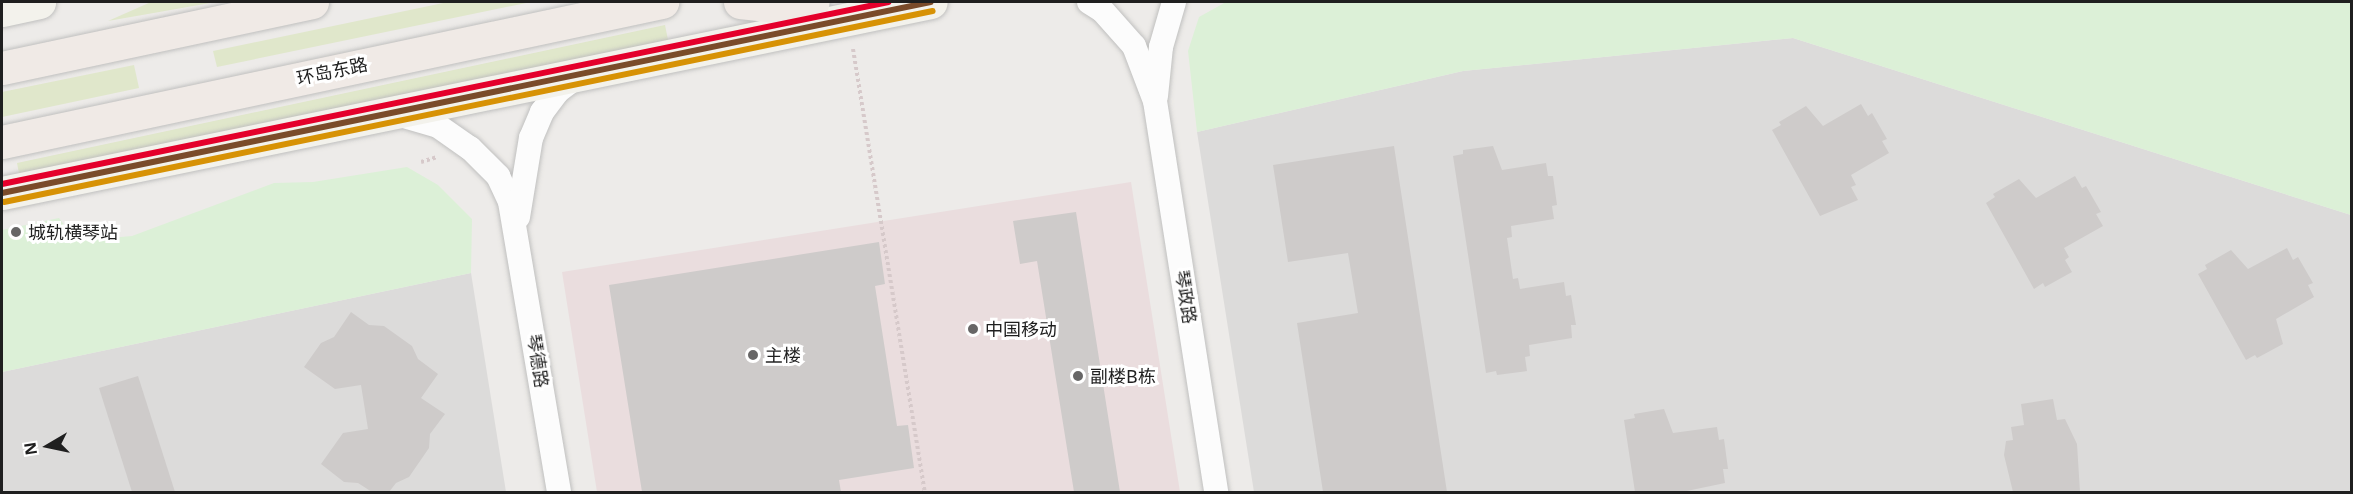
<!DOCTYPE html>
<meta charset="utf-8">
<style>
body{margin:0}
#map{position:relative;width:2353px;height:494px;overflow:hidden;background:#edebe9;font-family:"Noto Sans","Noto Sans SC",sans-serif}
div>[style]{position:absolute}
[style*='--x']{left:calc(var(--x)*1px);top:calc(var(--y)*1px);width:calc(var(--w)*1px);rotate:calc(var(--a)*1deg)}
.residential>*{inset:0;background:#dcdbda}
.commercial>*{inset:0;background:#eaddde}
.grass>*{inset:0;background:#e0e7cb}
.park>*{inset:0;background:#dcf0d7}
.building>*{inset:0;background:#cecbca}
.path>*{height:4px;margin-top:-2px;transform-origin:0;background:repeating-linear-gradient(90deg,#d6c9ca 0 3px,transparent 0 6px)}
.roads{filter:drop-shadow(0 0 2px #c0c0bf) drop-shadow(0 0 2px #c0c0bf)}
.minor>*{height:24px;margin:-12px;padding:0 12px;transform-origin:12px;border-radius:12px;background:#fcfcfc}
.secondary>*{height:33px;margin:-16.5px;padding:0 16.5px;transform-origin:16.5px;border-radius:16.5px;background:#f3f2ec}
.primary>*{height:33px;margin:-16.5px;padding:0 16.5px;transform-origin:16.5px;border-radius:16.5px;background:#f0eae6}
.bus-1>*{height:6px;margin:-3px;padding:0 3px;transform-origin:3px;border-radius:3px;background:#7a4b2a}
.bus-2>*{height:6px;margin:-3px;padding:0 3px;transform-origin:3px;border-radius:3px;background:#d79205}
.bus-3>*{height:6px;margin:-3px;padding:0 3px;transform-origin:3px;border-radius:3px;background:#e4002b}
.dots>*{width:16px;height:16px;translate:-50% -50%;box-sizing:border-box;border:3px solid #fff;border-radius:50%}
span{translate:-50% -50%;white-space:nowrap;text-align:center;line-height:1.15;-webkit-text-stroke:6px #fff;paint-order:stroke}
.street-label{font-size:18px;color:#1f1f1f}
.poi-label{font-size:18px;color:#1f1f1f}
.left{translate:0 -50%;text-align:left}
.frame{position:absolute;inset:0;border:3px solid #1f1f1f;pointer-events:none}
.north{position:absolute;left:18px;top:416px;width:60px;height:60px;-webkit-text-stroke:4px #fff;paint-order:stroke;rotate:261deg;font-size:16px;font-weight:700;line-height:24px;text-align:center;color:#1f1f1f}
.north::after{content:'';display:block;margin:auto;width:21px;height:27px;background:#1f1f1f;clip-path:polygon(50% 0,100% 100%,50% 72%,0 100%)}
</style>
<div id="map">
<div class="residential">
<i style="clip-path:polygon(1793px 38px,2351px 215px,2351px 492px,1254px 492px,1197px 132px,1463px 71px)"></i>
<i style="clip-path:polygon(471px 273px,506px 492px,2px 492px,2px 372px)"></i>
</div>
<div class="commercial">
<i style="clip-path:polygon(1131px 182px,1180px 492px,597px 492px,562px 272px)"></i>
</div>
<div class="grass">
<i style="clip-path:polygon(151px 2px,216px 2px,108px 21px)"></i>
<i style="clip-path:polygon(448px 2px,531px 2px,217px 67px,213px 51px)"></i>
<i style="clip-path:polygon(665px 25px,668px 40px,20px 178px,17px 163px)"></i>
<i style="clip-path:polygon(134px 65px,139px 88px,2px 117px,2px 92px)"></i>
</div>
<div class="park">
<i style="clip-path:polygon(1226px 2px,2351px 2px,2351px 215px,1793px 38px,1463px 71px,1197px 132px,1188px 51px,1199px 17px)"></i>
<i style="clip-path:polygon(407px 167px,438px 185px,472px 219px,471px 273px,2px 372px,2px 230px,59px 218px,76px 241px,132px 236px,274px 183px,313px 182px)"></i>
</div>
<div class="building">
<i style="clip-path:polygon(1861px 104px,1868px 116px,1872px 113px,1887px 139px,1882px 141px,1889px 153px,1851px 175px,1856px 185px,1851px 187px,1858px 200px,1820px 216px,1772px 130px,1781px 125px,1779px 122px,1806px 106px,1823px 126px)"></i>
<i style="clip-path:polygon(1394px 146px,1447px 492px,1323px 492px,1297px 323px,1358px 313px,1348px 253px,1288px 262px,1273px 165px)"></i>
<i style="clip-path:polygon(1493px 146px,1502px 170px,1546px 163px,1548px 176px,1553px 176px,1557px 205px,1552px 206px,1554px 219px,1511px 226px,1512px 237px,1507px 238px,1513px 279px,1518px 278px,1520px 289px,1564px 282px,1566px 296px,1571px 295px,1576px 325px,1571px 325px,1572px 338px,1529px 345px,1530px 356px,1525px 357px,1527px 371px,1497px 375px,1496px 371px,1486px 373px,1453px 156px,1463px 154px,1463px 150px)"></i>
<i style="clip-path:polygon(2075px 176px,2082px 188px,2086px 186px,2101px 212px,2096px 214px,2103px 226px,2064px 248px,2069px 257px,2065px 260px,2072px 272px,2045px 287px,2043px 283px,2034px 289px,1986px 203px,1995px 197px,1993px 194px,2019px 179px,2036px 198px)"></i>
<i style="clip-path:polygon(1076px 212px,1120px 492px,1074px 492px,1037px 261px,1020px 264px,1013px 221px)"></i>
<i style="clip-path:polygon(879px 242px,885px 284px,875px 286px,897px 426px,908px 425px,914px 468px,839px 480px,841px 492px,642px 492px,609px 285px)"></i>
<i style="clip-path:polygon(2287px 248px,2293px 260px,2298px 257px,2313px 283px,2308px 285px,2314px 297px,2276px 319px,2283px 344px,2257px 358px,2255px 355px,2246px 360px,2198px 274px,2207px 269px,2205px 265px,2231px 250px,2248px 269px)"></i>
<i style="clip-path:polygon(351px 312px,369px 325px,384px 326px,412px 346px,418px 359px,438px 374px,421px 398px,445px 414px,430px 434px,429px 448px,409px 477px,396px 483px,389px 492px,372px 492px,358px 483px,344px 482px,321px 464px,343px 433px,368px 429px,361px 385px,335px 389px,304px 367px,321px 343px,334px 337px)"></i>
<i style="clip-path:polygon(138px 376px,175px 492px,132px 492px,99px 388px)"></i>
<i style="clip-path:polygon(2053px 399px,2057px 420px,2065px 419px,2077px 444px,2080px 492px,2013px 492px,2004px 455px,2006px 441px,2013px 440px,2011px 427px,2024px 425px,2021px 404px)"></i>
<i style="clip-path:polygon(1664px 409px,1673px 433px,1717px 427px,1719px 440px,1724px 439px,1728px 469px,1723px 469px,1725px 483px,1682px 492px,1635px 492px,1624px 420px,1635px 418px,1634px 414px)"></i>
</div>
<div class="path">
<i style="--x:853;--y:49;--w:449;--a:80.8"></i>
<i style="--x:421;--y:162;--w:17;--a:-17"></i>
</div>
<div class="roads">
<div class="minor">
<i style="--x:1089;--y:2;--w:15;--a:32"></i>
<i style="--x:1102;--y:10;--w:48;--a:48.4"></i>
<i style="--x:1134;--y:46;--w:59;--a:69.1"></i>
<i style="--x:1155;--y:101;--w:396;--a:81.1"></i>
<i style="--x:1156;--y:96;--w:49;--a:-84.2"></i>
<i style="--x:1161;--y:47;--w:47;--a:-73.9"></i>
<i style="--x:397;--y:114;--w:43;--a:16.3"></i>
<i style="--x:438;--y:126;--w:39;--a:35"></i>
<i style="--x:470;--y:148;--w:40;--a:45"></i>
<i style="--x:498;--y:176;--w:29;--a:65"></i>
<i style="--x:510;--y:202;--w:294;--a:80.4"></i>
<i style="--x:518;--y:217;--w:80;--a:-80.7"></i>
<i style="--x:531;--y:138;--w:28;--a:-67"></i>
<i style="--x:542;--y:112;--w:26;--a:-53"></i>
<i style="--x:558;--y:91;--w:25;--a:-37"></i>
</div>
<div class="secondary">
<i style="--x:2;--y:10;--w:38;--a:-12"></i>
<i style="--x:2;--y:193;--w:948;--a:-11.62"></i>
</div>
<div class="primary">
<i style="--x:740;--y:2;--w:44;--a:6.5"></i>
<i style="--x:784;--y:7;--w:29;--a:-10"></i>
<i style="--x:2;--y:68;--w:317;--a:-12"></i>
<i style="--x:2;--y:142;--w:675;--a:-11.98"></i>
</div>
</div>
<div class="bus-1">
<i style="--x:2;--y:193;--w:948;--a:-11.62"></i>
</div>
<div class="bus-2">
<i style="--x:4;--y:202;--w:948;--a:-11.62"></i>
</div>
<div class="bus-3">
<i style="--x:2;--y:184;--w:905;--a:-11.6"></i>
</div>
<div class="dots">
<i style="left:16px;top:232px;background:#676666"></i>
<i style="left:973px;top:329px;background:#676666"></i>
<i style="left:753px;top:355px;background:#676666"></i>
<i style="left:1078px;top:376px;background:#676666"></i>
</div>
<div class="street-label">
<span style="left:332px;top:71px;rotate:-12deg">环岛东路</span>
<span style="left:1186px;top:297px;rotate:81deg">琴政路</span>
<span style="left:538px;top:361px;rotate:81deg">琴德路</span>
</div>
<div class="poi-label">
<span class="left" style="left:28px;top:232px">城轨横琴站</span>
<span class="left" style="left:985px;top:329px">中国移动</span>
<span class="left" style="left:765px;top:355px">主楼</span>
<span class="left" style="left:1090px;top:376px">副楼B栋</span>
</div>
<div class="frame"></div>
<div class="north">N</div>
</div>
